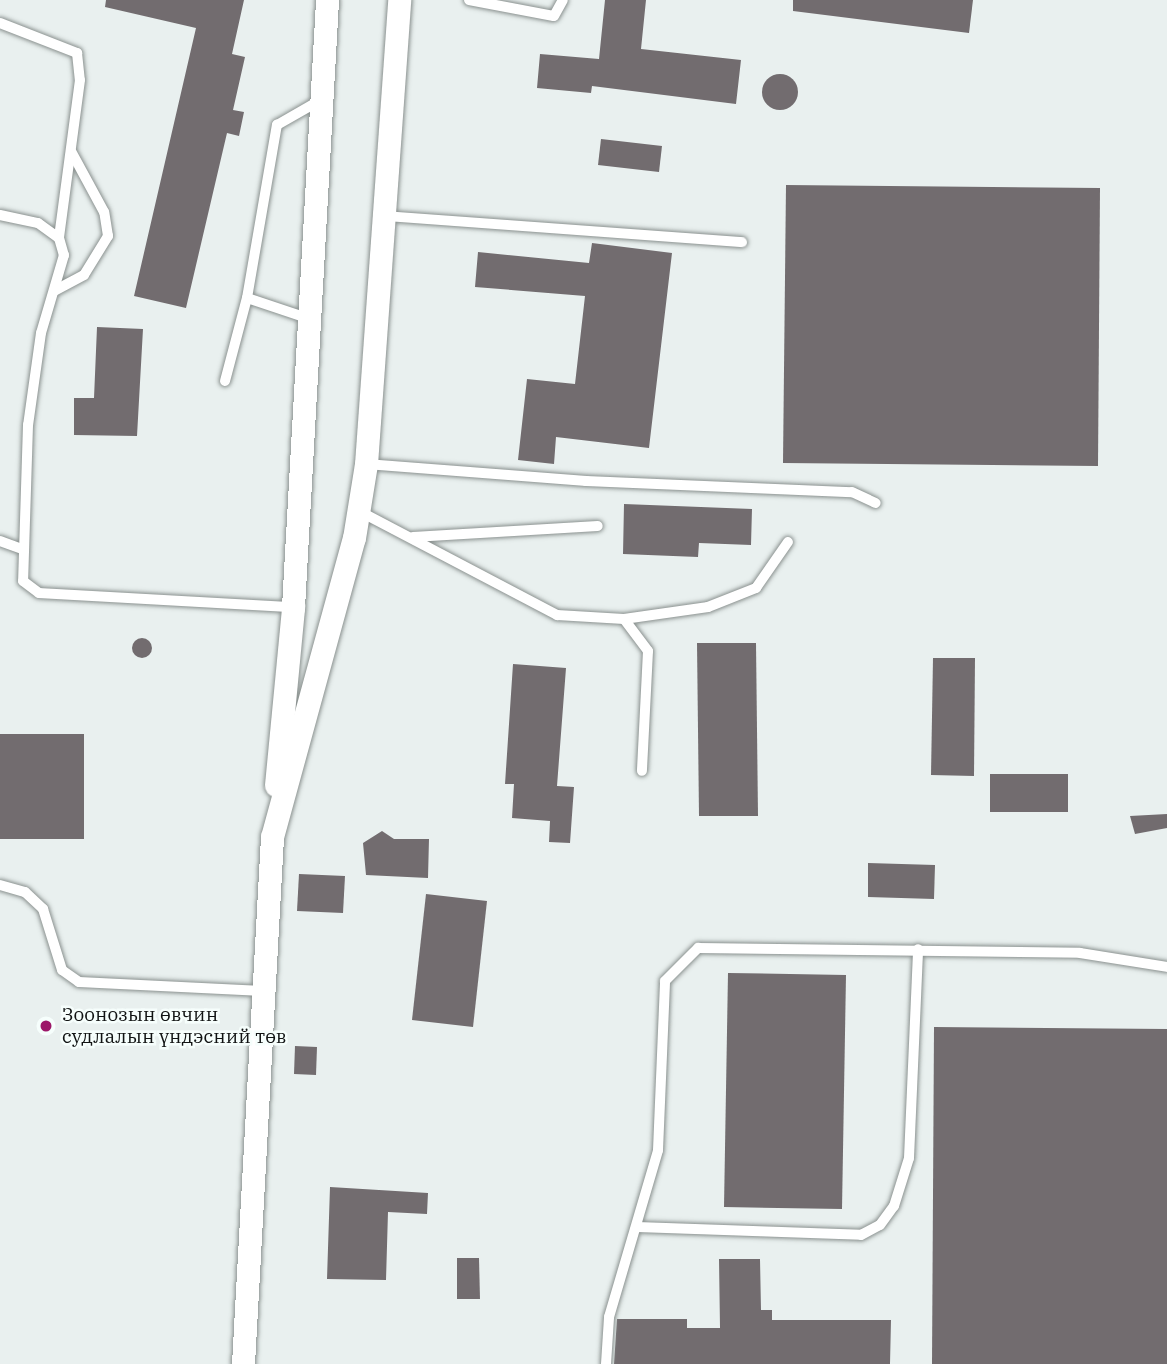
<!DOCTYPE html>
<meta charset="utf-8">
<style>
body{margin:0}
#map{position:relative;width:1167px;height:1364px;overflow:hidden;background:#e9f0ef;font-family:"IBM Plex Serif",serif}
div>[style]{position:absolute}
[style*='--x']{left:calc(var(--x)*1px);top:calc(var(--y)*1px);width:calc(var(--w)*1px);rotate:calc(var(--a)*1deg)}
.building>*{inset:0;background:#726c6f}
.round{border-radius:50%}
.roads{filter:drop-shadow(0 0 2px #8a918f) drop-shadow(0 0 2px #8a918f)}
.service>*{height:10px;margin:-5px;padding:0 5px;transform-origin:5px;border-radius:5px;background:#fff}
.minor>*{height:23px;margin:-11.5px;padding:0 11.5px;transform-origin:11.5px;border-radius:11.5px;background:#fff}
.dots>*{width:19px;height:19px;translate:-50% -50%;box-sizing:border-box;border:4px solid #f6fefc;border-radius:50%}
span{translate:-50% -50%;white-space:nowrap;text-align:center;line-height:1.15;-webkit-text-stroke:5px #f6fefc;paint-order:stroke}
.poi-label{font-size:19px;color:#111313}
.left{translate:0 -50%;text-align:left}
</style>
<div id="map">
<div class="building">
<i style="clip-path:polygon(106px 0,244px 0,232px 54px,245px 57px,233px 110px,244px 112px,239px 136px,227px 133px,186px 308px,134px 296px,196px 28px,105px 7px)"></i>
<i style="clip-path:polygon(605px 0,646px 0,641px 49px,741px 60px,736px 104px,592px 86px,591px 93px,537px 88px,540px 54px,599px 59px)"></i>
<i style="clip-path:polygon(793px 0,973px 0,969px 33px,793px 11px)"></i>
<i class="round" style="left:762px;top:74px;width:36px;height:36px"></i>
<i style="clip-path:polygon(601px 139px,662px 146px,659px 172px,598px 165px)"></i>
<i style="clip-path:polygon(786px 185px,1100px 188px,1098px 466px,783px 463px)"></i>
<i style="clip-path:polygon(592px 243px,672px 253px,649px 448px,556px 437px,554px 464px,518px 460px,527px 379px,575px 384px,585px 296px,475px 287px,478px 252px,589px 263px)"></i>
<i style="clip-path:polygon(97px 327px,143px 329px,137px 436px,74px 435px,74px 398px,94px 398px)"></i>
<i style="clip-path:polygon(624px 504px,752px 509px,751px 545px,699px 543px,698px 557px,623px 554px)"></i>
<i class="round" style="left:132px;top:638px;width:20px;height:20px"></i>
<i style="clip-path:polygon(697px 643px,756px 643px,758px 816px,699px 816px)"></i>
<i style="clip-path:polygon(933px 658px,975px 658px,974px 776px,931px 775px)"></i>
<i style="clip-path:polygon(513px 664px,566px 668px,557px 786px,574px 787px,570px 843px,549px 842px,550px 821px,512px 818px,514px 784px,505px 784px)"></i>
<i style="clip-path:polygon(0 734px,84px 734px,84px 839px,0 839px)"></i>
<i style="clip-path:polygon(990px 774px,1068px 774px,1068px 812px,990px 812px)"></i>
<i style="clip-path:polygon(1167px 814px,1167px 828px,1135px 834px,1130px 816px)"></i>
<i style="clip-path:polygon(382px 831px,394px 839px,429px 839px,428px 878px,366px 875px,363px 843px)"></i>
<i style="clip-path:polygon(868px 863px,935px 865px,934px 899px,868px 897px)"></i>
<i style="clip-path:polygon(299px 874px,345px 876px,343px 913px,297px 911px)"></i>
<i style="clip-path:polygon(426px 894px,487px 901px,473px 1027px,412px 1020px)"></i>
<i style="clip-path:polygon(728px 973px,846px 975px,842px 1209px,724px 1207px)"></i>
<i style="clip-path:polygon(934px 1027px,1167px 1029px,1167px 1364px,932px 1364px)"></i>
<i style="clip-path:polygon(295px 1046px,317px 1047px,316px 1075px,294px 1074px)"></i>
<i style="clip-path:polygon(330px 1187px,428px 1193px,427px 1214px,388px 1212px,386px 1280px,327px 1279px)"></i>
<i style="clip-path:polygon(457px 1258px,479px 1258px,480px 1299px,457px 1299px)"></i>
<i style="clip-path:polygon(719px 1259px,760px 1259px,761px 1310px,772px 1310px,772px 1320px,891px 1320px,890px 1364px,614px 1364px,617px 1319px,687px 1319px,687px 1328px,720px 1328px)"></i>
</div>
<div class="roads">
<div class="service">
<i style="--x:469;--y:0;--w:86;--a:10.7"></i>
<i style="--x:554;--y:16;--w:18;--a:-61"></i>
<i style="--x:0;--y:23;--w:83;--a:21.3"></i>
<i style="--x:77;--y:53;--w:27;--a:84"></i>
<i style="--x:80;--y:80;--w:159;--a:97.6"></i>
<i style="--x:0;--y:215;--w:39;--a:12"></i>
<i style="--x:38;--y:223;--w:26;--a:36"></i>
<i style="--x:59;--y:238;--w:18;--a:74"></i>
<i style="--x:64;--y:255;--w:81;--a:106.4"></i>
<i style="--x:41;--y:333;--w:93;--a:98"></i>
<i style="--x:28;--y:425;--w:156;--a:91.8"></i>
<i style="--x:23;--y:581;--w:20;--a:37"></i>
<i style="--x:39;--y:593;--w:254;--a:3.2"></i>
<i style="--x:385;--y:216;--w:358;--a:4.2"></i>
<i style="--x:54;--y:291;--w:34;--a:-28"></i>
<i style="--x:84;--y:275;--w:46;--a:-58.4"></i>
<i style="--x:108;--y:236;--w:24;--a:-99"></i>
<i style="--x:104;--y:212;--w:69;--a:-118.4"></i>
<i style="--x:307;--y:318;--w:63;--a:-161.6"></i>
<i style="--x:247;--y:298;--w:176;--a:-80.2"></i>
<i style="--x:277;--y:125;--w:48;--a:-29.7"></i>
<i style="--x:225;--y:381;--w:86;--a:-75.2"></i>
<i style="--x:366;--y:464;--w:221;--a:4.4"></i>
<i style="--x:586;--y:481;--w:266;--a:2.4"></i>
<i style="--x:852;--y:492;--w:26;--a:25"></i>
<i style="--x:359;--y:511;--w:224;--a:27.7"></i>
<i style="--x:557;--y:615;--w:67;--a:3.4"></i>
<i style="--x:624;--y:619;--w:85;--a:-8.1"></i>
<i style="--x:708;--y:607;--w:52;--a:-21.6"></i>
<i style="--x:756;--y:588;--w:56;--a:-55.2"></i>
<i style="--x:413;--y:537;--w:185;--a:-3.4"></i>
<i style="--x:0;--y:541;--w:23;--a:20"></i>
<i style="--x:624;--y:619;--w:40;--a:53"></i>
<i style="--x:648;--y:651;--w:120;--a:92.9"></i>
<i style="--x:0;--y:885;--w:26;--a:16"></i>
<i style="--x:25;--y:892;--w:25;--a:43"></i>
<i style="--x:43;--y:909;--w:64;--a:72.7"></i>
<i style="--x:62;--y:970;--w:21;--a:35"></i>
<i style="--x:79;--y:982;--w:184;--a:2.8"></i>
<i style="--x:637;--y:1227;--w:224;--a:2"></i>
<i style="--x:861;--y:1235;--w:21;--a:-28"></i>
<i style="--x:880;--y:1225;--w:24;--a:-54"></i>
<i style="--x:894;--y:1206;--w:50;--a:-72.6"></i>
<i style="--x:909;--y:1158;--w:209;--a:-87.5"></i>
<i style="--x:606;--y:1364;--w:47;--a:-86.3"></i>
<i style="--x:609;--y:1317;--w:174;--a:-73.6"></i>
<i style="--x:658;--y:1150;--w:169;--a:-87.6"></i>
<i style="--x:665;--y:981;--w:47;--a:-45"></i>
<i style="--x:698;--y:948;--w:382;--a:0.7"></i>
<i style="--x:1080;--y:953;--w:88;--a:9.1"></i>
</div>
<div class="minor">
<i style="--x:276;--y:785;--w:179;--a:-84.5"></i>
<i style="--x:293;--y:607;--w:608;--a:-86.79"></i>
<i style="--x:243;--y:1364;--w:528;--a:-86.85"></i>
<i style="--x:272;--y:837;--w:310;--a:-74.7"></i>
<i style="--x:354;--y:538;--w:75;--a:-80.8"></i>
<i style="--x:366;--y:464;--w:465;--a:-85.9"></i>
</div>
</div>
<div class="dots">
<i style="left:46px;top:1026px;background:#9c1769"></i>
</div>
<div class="poi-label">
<span class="left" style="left:62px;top:1026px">Зоонозын өвчин<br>судлалын үндэсний төв</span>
</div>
</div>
